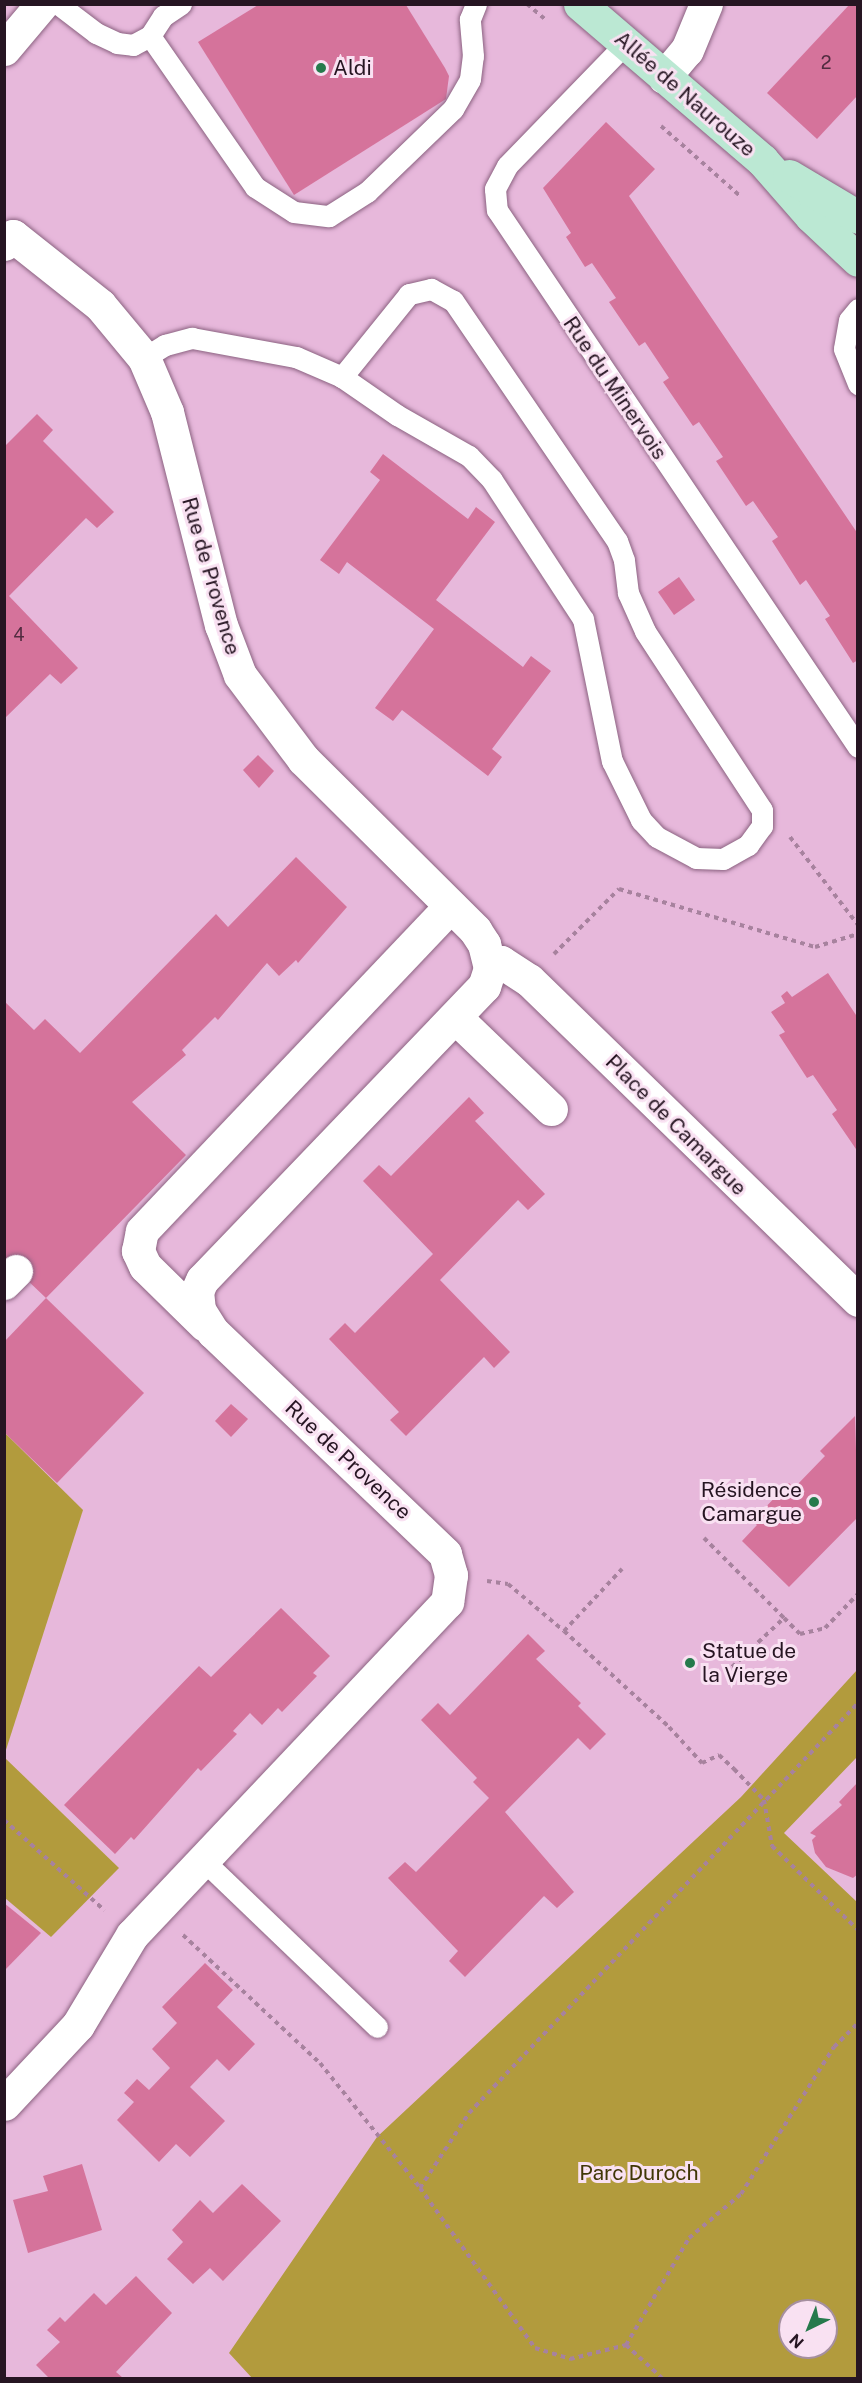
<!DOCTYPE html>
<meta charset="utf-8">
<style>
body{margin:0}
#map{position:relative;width:862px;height:2383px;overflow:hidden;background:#e7b8db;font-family:"Public Sans",sans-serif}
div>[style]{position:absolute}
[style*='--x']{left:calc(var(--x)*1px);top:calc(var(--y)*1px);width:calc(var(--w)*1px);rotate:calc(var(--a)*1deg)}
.green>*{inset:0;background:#b29b3d}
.building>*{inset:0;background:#d5739b}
.path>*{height:4px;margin-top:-2px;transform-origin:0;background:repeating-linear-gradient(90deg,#a7829e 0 4.5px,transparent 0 9px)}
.roads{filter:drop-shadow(0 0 2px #8b6281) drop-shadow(0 0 2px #8b6281)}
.lane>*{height:21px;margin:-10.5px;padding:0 10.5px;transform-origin:10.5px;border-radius:10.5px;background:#fff}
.street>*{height:33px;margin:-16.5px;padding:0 16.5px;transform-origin:16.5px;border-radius:16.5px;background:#fff}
.secondary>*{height:33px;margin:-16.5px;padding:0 16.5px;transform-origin:16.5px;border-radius:16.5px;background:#bbe8d3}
.dots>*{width:16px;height:16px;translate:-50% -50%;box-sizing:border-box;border:3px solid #f9e1f2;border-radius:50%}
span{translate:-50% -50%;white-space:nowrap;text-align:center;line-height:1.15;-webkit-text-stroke:6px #f9e1f2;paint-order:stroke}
.number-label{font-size:18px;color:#522c40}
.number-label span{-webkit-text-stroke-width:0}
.poi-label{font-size:21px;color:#261522}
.left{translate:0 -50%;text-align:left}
.right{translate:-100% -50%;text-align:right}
.street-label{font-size:21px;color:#261522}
.park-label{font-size:21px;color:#403606}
.frame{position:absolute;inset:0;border:6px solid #261522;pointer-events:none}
.north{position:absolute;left:778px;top:2299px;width:60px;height:60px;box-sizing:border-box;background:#f9e1f2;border:2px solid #a58f9f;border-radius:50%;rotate:223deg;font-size:16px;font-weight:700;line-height:24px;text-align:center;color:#261522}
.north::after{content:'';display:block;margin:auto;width:21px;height:27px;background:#267a4c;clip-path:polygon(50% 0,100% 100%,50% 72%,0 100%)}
</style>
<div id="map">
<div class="green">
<i style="clip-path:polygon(5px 1433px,83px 1510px,5px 1753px)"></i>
<i style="clip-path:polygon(evenodd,857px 1670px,857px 1757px,784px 1833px,857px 1902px,857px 2378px,252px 2378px,229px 2353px,377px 2137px,741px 1797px,857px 1670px,790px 2311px,826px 2311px,826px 2347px,790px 2347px,790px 2311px)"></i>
<i style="clip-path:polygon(4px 1757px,119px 1868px,51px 1937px,5px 1898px)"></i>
</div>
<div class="building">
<i style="clip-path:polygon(850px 4px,858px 4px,858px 95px,817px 139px,767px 93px)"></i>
<i style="clip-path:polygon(258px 5px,406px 5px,445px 68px,449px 76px,446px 99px,294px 195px,198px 42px)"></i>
<i style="clip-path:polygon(606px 122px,655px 169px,629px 196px,858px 534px,858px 660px,853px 663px,825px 619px,830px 616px,806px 580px,800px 585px,772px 541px,778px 537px,753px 501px,746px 506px,716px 461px,723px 457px,699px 422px,693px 426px,663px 382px,669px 378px,645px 342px,639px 346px,609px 302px,616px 298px,592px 263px,585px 267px,566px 237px,571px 233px,543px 188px)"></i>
<i style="clip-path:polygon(37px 414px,53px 430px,43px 441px,114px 512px,97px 528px,86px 518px,9px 596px,78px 668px,61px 684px,50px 674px,4px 719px,4px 447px)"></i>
<i style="clip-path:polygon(383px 454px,468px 519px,476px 507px,495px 522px,436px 600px,523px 667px,531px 656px,551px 671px,492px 749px,502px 757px,488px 776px,402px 710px,393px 721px,375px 708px,434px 629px,347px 562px,339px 574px,320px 560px,380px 480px,370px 472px)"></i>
<i style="clip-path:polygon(679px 577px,695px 600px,674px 615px,658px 592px)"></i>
<i style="clip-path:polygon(258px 755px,274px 771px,259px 788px,243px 770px)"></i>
<i style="clip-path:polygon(296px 857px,347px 907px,298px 963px,296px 960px,279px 976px,267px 963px,218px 1020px,215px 1017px,182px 1050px,186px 1055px,132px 1102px,186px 1155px,46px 1298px,4px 1258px,4px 1001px,34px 1030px,45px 1019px,80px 1053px,216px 914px,228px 927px)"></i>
<i style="clip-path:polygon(828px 973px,858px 1018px,858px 1152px,832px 1114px,837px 1110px,813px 1075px,807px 1078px,779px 1035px,785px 1032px,771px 1012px,785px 1003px,781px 996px,787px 991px,792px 997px)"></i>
<i style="clip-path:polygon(469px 1097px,484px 1113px,475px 1121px,545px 1194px,528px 1210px,518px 1200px,440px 1280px,510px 1352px,494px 1368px,484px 1357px,406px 1436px,390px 1420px,399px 1412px,329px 1339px,345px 1323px,355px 1333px,433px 1254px,363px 1181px,379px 1165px,391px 1176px)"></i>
<i style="clip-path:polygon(46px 1298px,144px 1393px,57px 1483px,4px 1432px,4px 1342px)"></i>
<i style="clip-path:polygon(231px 1404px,248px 1419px,231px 1437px,215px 1421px)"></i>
<i style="clip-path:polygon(855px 1416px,858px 1517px,789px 1587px,742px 1541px,757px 1525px,752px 1521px,789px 1483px,794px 1488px,825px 1456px,820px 1451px)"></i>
<i style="clip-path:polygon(281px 1608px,330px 1656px,313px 1673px,317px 1676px,282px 1712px,278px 1708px,262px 1725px,250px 1713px,233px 1731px,237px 1734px,201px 1771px,198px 1768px,134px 1840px,131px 1837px,115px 1854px,64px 1805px,199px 1666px,211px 1677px)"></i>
<i style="clip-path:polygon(528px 1634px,545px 1651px,536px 1659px,581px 1703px,578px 1706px,606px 1734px,590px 1750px,578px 1738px,505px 1812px,574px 1892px,557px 1908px,544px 1896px,465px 1977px,449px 1961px,458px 1951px,388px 1878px,405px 1862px,416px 1872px,489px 1798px,473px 1782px,477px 1778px,421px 1720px,438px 1703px,450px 1715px)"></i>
<i style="clip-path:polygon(858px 1782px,858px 1874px,853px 1878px,826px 1867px,815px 1853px,812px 1840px,816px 1836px,810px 1833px,842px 1805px,839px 1802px)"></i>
<i style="clip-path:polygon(4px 1903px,41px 1933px,4px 1971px)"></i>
<i style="clip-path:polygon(205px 1963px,233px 1990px,217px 2007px,255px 2044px,229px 2071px,217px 2059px,190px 2087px,225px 2121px,190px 2157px,176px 2144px,159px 2162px,117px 2120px,134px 2102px,124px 2093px,137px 2079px,149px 2090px,170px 2068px,152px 2049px,177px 2023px,162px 2007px)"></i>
<i style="clip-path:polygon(82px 2164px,102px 2230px,28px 2253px,13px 2200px,48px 2191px,43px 2176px)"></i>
<i style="clip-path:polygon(242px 2184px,281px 2221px,223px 2281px,210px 2268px,193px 2284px,167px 2259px,183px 2242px,172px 2230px,200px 2200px,213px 2213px)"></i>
<i style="clip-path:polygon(136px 2276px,172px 2313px,116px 2372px,123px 2378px,49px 2378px,36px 2365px,60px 2342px,47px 2330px,60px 2317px,65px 2322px,94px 2293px,106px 2305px)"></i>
</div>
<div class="path">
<i style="--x:527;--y:4;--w:26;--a:40"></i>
<i style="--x:661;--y:126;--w:106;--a:41.5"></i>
<i style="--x:790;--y:837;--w:111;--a:52.3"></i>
<i style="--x:554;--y:954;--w:92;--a:-45"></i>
<i style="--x:619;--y:889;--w:204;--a:16.5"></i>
<i style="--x:815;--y:947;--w:45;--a:-16.8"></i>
<i style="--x:704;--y:1538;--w:113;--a:45"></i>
<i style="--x:487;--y:1581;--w:21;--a:8"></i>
<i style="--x:508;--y:1584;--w:73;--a:40"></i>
<i style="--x:564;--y:1631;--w:142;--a:42.4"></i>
<i style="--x:669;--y:1727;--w:49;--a:47.5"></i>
<i style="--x:702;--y:1763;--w:19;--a:-25"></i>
<i style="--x:719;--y:1755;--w:21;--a:43"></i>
<i style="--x:734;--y:1769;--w:43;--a:45.9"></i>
<i style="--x:764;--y:1800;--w:47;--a:80.1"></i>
<i style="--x:772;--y:1846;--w:120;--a:44.3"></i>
<i style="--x:564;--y:1631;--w:85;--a:-46.9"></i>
<i style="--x:732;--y:1667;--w:71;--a:-43.3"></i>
<i style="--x:784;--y:1618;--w:23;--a:45"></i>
<i style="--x:800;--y:1634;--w:26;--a:-13"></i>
<i style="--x:825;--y:1628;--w:47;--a:-45.9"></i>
<i style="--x:4;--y:1820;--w:135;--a:42"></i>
<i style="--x:183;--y:1935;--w:187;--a:43.1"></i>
<i style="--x:320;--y:2063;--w:160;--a:51.3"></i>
<i style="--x:420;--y:2188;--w:197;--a:54.3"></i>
<i style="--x:535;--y:2348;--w:37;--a:17"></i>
<i style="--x:570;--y:2359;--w:58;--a:-14"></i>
<i style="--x:626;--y:2345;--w:49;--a:42.5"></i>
<i style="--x:420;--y:2188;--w:90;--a:-56.8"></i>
<i style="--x:469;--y:2113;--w:565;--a:-46.51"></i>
<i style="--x:626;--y:2345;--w:124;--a:-59.5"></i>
<i style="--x:689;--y:2238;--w:68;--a:-40.2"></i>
<i style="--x:741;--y:2194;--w:174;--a:-57.7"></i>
<i style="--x:834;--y:2047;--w:34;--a:-45"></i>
</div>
<div class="roads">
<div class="lane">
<i style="--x:58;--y:4;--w:48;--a:37.3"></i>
<i style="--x:96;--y:33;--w:23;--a:25"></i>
<i style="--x:117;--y:43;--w:16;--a:7"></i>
<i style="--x:133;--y:45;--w:19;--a:-28"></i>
<i style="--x:181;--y:4;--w:22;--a:146"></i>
<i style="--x:163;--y:16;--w:24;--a:123"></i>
<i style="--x:150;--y:36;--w:184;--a:55.2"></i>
<i style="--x:255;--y:187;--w:46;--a:32.7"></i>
<i style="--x:294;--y:212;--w:35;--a:7"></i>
<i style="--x:329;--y:216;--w:45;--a:-32.3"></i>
<i style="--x:367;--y:192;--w:120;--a:-44"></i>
<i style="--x:453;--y:109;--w:34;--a:-60"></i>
<i style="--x:470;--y:79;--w:23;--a:-83"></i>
<i style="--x:473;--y:56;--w:37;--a:-95"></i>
<i style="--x:470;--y:19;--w:16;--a:-68"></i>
<i style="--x:626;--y:43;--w:171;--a:134.1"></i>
<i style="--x:507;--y:166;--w:26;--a:118"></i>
<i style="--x:495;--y:189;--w:21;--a:85"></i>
<i style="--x:497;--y:210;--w:647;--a:56.09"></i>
<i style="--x:858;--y:309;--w:14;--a:129"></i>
<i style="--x:849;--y:320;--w:29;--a:100"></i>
<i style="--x:844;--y:349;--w:38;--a:68"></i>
<i style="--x:144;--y:358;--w:25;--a:-32"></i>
<i style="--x:165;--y:345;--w:28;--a:-15"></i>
<i style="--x:192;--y:338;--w:106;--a:10.4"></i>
<i style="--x:296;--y:357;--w:50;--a:23.5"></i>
<i style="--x:342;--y:377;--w:67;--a:34.6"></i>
<i style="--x:397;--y:415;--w:83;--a:29.7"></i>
<i style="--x:469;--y:456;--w:33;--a:46"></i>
<i style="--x:492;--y:480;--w:166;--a:56.8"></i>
<i style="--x:583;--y:619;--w:145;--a:78.5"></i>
<i style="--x:612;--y:761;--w:66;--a:63.8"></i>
<i style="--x:641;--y:820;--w:23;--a:47"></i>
<i style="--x:657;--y:837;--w:44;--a:28.3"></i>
<i style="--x:696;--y:858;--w:27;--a:2"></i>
<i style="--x:723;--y:859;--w:29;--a:-29"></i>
<i style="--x:748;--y:845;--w:24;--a:-54"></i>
<i style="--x:762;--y:826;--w:16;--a:-90"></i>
<i style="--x:762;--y:810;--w:214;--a:-123.2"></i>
<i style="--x:645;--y:631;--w:42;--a:-114.1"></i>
<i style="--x:628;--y:593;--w:33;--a:-97"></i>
<i style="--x:624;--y:560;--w:20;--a:-110"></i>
<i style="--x:617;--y:541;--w:291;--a:-124.3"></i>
<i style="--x:453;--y:301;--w:25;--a:-151"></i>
<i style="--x:431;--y:289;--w:23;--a:167"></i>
<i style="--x:409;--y:294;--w:107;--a:128.9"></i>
<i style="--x:203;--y:1860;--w:241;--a:43.8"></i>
</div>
<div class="street">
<i style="--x:4;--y:49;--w:59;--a:-49.8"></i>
<i style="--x:664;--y:77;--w:35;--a:-50"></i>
<i style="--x:687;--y:50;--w:50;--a:-67.6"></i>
<i style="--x:4;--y:244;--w:12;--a:-42"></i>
<i style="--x:13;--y:236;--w:111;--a:38.4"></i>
<i style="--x:100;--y:305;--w:69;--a:50.3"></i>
<i style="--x:144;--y:358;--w:59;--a:66.9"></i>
<i style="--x:167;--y:412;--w:220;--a:75.8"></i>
<i style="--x:221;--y:625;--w:53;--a:69.2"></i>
<i style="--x:240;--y:675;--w:105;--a:53.1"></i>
<i style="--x:303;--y:759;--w:243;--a:44.8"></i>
<i style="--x:475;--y:930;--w:17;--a:57"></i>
<i style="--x:484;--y:944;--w:25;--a:76"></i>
<i style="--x:490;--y:968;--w:19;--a:108"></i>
<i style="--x:484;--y:986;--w:407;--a:133.8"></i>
<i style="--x:202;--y:1280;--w:12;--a:114"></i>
<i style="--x:197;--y:1291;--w:19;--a:84"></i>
<i style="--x:199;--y:1310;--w:26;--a:58"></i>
<i style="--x:213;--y:1332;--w:321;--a:43.7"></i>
<i style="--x:445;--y:1554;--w:22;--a:74"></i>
<i style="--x:451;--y:1575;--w:27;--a:98"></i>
<i style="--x:447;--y:1602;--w:458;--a:133.4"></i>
<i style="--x:132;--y:1935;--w:105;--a:121"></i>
<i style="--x:78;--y:2025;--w:108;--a:133.1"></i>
<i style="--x:489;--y:961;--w:12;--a:5"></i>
<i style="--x:501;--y:962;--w:33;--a:33"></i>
<i style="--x:529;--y:980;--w:459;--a:44.2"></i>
<i style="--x:455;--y:1017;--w:133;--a:43.8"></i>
<i style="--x:4;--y:1283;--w:17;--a:-45"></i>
<i style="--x:205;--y:1325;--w:84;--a:-135.5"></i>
<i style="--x:145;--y:1266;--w:17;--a:-115"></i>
<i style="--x:138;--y:1251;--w:20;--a:-79"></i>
<i style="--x:142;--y:1231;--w:448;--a:-46.5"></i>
</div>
<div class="secondary">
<i style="--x:580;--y:4;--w:240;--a:40.6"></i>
<i style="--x:762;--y:160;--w:74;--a:48.8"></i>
<i style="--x:811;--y:216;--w:64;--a:43.1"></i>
<i style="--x:789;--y:176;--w:80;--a:30.7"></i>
</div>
</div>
<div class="dots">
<i style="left:321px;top:68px;background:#267a4c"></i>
<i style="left:814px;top:1502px;background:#267a4c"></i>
<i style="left:690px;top:1663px;background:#267a4c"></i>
</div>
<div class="number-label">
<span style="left:826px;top:63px">2</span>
<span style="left:19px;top:635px">4</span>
</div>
<div class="poi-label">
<span class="left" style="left:333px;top:68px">Aldi</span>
<span class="right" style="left:802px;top:1502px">Résidence<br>Camargue</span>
<span class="left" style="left:702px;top:1663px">Statue de<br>la Vierge</span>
</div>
<div class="street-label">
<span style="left:685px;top:94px;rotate:41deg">Allée de Naurouze</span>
<span style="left:615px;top:388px;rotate:56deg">Rue du Minervois</span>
<span style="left:211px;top:576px;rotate:74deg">Rue de Provence</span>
<span style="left:676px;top:1125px;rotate:45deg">Place de Camargue</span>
<span style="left:348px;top:1460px;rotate:43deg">Rue de Provence</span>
</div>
<div class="park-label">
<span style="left:639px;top:2173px">Parc Duroch</span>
</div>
<div class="frame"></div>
<div class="north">N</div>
</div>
